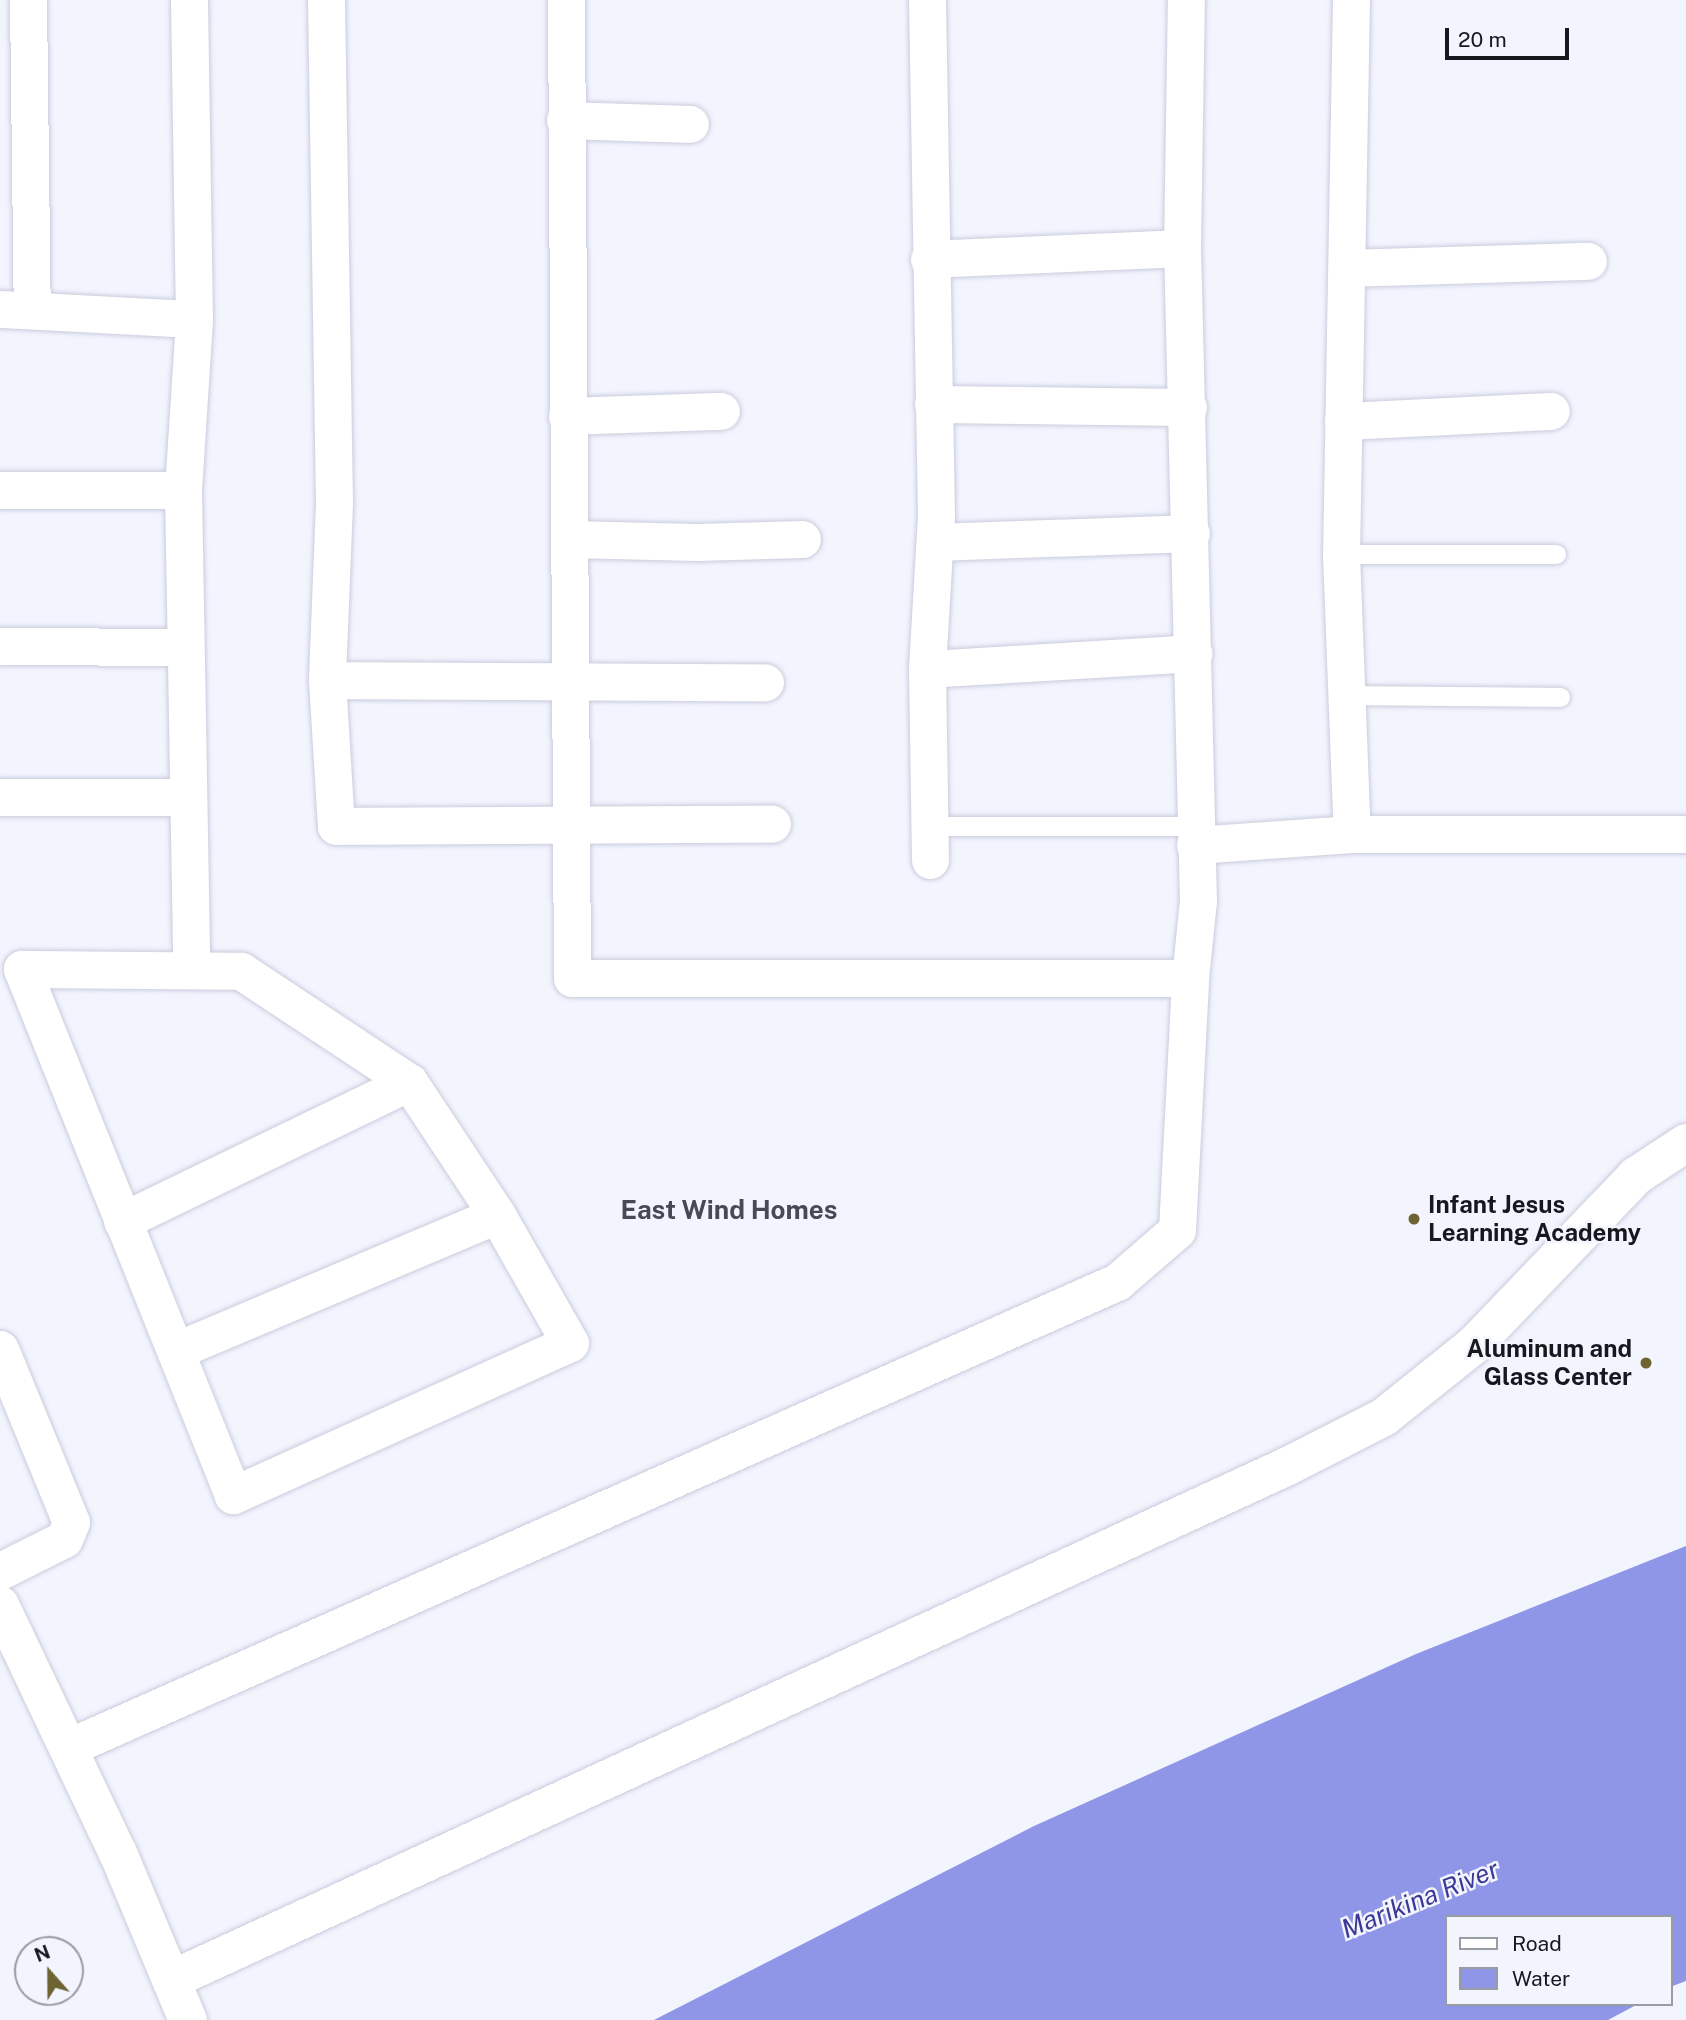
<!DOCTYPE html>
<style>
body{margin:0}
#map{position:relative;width:1686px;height:2020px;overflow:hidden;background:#f2f4fe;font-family:"Public Sans",sans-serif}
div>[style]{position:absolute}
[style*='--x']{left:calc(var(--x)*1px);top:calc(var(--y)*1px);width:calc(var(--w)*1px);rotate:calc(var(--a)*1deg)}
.water>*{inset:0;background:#8f96e7}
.roads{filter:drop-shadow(0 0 2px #caccdc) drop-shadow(0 0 2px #caccdc)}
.service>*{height:19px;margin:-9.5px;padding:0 9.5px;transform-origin:9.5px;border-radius:9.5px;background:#fff}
.minor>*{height:37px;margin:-18.5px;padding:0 18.5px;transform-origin:18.5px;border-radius:18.5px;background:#fff}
.tertiary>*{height:38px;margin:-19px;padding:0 19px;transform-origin:19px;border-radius:19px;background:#fff}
.dots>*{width:19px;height:19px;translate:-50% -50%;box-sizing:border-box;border:4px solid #f2f4fe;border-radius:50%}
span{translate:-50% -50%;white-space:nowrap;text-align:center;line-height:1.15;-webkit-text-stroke:5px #f2f4fe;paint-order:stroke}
.poi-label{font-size:24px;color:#17181e;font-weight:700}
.left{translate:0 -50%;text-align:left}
.right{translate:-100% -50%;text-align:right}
.neighbourhood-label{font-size:26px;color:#474956;font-weight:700}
.water-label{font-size:26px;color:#3c3996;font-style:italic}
.legend{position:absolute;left:1445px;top:1915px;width:228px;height:91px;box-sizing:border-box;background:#f2f4fe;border:2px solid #9a9ca4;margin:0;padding:9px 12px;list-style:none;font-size:21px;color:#17181e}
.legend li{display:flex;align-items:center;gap:14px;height:35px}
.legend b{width:35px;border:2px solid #9a9ca4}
.north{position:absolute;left:14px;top:1936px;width:70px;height:70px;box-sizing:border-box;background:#f2f4fe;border:2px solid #9a9ca4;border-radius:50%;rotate:339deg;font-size:19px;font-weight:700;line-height:28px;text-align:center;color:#17181e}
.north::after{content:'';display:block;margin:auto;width:24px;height:32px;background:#6e6431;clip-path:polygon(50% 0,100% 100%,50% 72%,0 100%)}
.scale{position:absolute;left:1445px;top:28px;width:124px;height:32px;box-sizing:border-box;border:4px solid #17181e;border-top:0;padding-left:9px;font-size:21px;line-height:24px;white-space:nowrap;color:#17181e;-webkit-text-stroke:5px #f2f4fe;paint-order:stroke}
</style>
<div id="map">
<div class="water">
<i style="clip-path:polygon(1686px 1546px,1686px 1981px,1670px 1987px,1670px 1917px,1446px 1917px,1446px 2004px,1638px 2004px,1608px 2020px,654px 2020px,1034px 1826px,1416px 1654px)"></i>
</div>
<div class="roads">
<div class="service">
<i style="--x:1341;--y:554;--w:215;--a:0"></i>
<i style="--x:1346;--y:695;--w:214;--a:0.5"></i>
<i style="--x:931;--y:826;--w:262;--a:0"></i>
</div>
<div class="minor">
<i style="--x:28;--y:0;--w:309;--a:89.3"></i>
<i style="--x:326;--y:0;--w:503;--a:89.09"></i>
<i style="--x:334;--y:503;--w:177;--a:92.3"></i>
<i style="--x:327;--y:680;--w:146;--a:86.5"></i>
<i style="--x:336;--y:826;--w:436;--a:-0.3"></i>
<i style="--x:566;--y:0;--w:978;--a:89.65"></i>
<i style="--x:572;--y:978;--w:618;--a:0"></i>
<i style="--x:927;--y:0;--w:516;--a:89"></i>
<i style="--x:936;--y:516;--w:153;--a:93.4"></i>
<i style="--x:927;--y:669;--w:191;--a:89.1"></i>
<i style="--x:1351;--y:0;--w:554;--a:91.03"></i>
<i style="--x:1341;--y:554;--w:280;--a:87.8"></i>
<i style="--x:565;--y:120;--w:125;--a:1.8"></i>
<i style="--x:929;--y:259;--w:253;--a:-2.5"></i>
<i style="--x:1347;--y:268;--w:241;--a:-1.7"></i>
<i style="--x:0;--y:309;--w:194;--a:3"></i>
<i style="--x:933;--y:404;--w:255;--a:0.7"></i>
<i style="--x:567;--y:416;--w:154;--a:-1.9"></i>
<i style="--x:1343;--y:421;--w:208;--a:-2.8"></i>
<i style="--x:0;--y:490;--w:183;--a:0"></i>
<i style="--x:183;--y:490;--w:480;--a:89"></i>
<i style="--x:183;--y:490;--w:171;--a:-86.3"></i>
<i style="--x:194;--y:319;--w:319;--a:-90.9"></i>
<i style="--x:569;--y:539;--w:128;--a:1.3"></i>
<i style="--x:697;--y:542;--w:105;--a:-1.6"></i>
<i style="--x:935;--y:542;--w:256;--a:-2"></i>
<i style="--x:0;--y:646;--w:184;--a:0.3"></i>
<i style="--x:927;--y:669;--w:267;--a:-3.4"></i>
<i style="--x:327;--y:680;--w:438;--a:0.3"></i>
<i style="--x:0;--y:797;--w:188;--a:0"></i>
<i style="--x:1195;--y:845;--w:157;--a:-4"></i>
<i style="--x:1352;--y:834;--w:334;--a:0"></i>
<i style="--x:22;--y:969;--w:219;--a:0.5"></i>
<i style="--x:241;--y:971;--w:201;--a:33.5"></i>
<i style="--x:409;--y:1082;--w:159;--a:56.5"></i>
<i style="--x:497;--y:1215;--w:147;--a:60.3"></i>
<i style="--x:570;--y:1343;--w:370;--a:155.7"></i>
<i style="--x:233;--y:1495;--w:567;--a:-111.86"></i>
<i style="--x:122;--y:1221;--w:319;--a:-25.8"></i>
<i style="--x:0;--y:1349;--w:187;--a:67.7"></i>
<i style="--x:71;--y:1522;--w:18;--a:112"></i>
<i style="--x:64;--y:1539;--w:72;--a:153.4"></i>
<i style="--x:177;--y:1350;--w:347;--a:-22.9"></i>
<i style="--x:69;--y:1747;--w:1147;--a:-23.93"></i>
<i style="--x:1117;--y:1282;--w:79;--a:-40.9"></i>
<i style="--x:1177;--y:1230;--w:252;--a:-87"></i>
<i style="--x:1190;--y:978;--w:77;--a:-84.1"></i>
<i style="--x:1198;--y:901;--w:653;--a:-91.4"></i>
<i style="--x:1182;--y:248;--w:248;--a:-89.1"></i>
</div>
<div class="tertiary">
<i style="--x:0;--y:1605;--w:275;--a:64.6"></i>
<i style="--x:118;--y:1853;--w:181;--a:67.3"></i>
<i style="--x:171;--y:1980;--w:1227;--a:-24.71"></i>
<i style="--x:1286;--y:1467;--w:110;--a:-27"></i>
<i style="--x:1384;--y:1417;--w:115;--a:-38.7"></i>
<i style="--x:1474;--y:1345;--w:234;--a:-46.2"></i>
<i style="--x:1636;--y:1176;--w:60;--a:-33.4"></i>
</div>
</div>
<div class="dots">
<i style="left:1414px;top:1219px;background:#6e6431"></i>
<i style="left:1646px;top:1363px;background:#6e6431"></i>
</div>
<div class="poi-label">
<span class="left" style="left:1428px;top:1219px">Infant Jesus<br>Learning Academy</span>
<span class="right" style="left:1632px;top:1363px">Aluminum and<br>Glass Center</span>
</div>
<div class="neighbourhood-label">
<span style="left:729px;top:1210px">East Wind Homes</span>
</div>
<div class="water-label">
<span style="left:1420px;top:1899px;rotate:-22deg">Marikina River</span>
</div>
<ul class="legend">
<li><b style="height:9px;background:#fff"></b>Road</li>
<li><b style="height:19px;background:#8f96e7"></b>Water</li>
</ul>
<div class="north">N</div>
<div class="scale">20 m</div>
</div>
